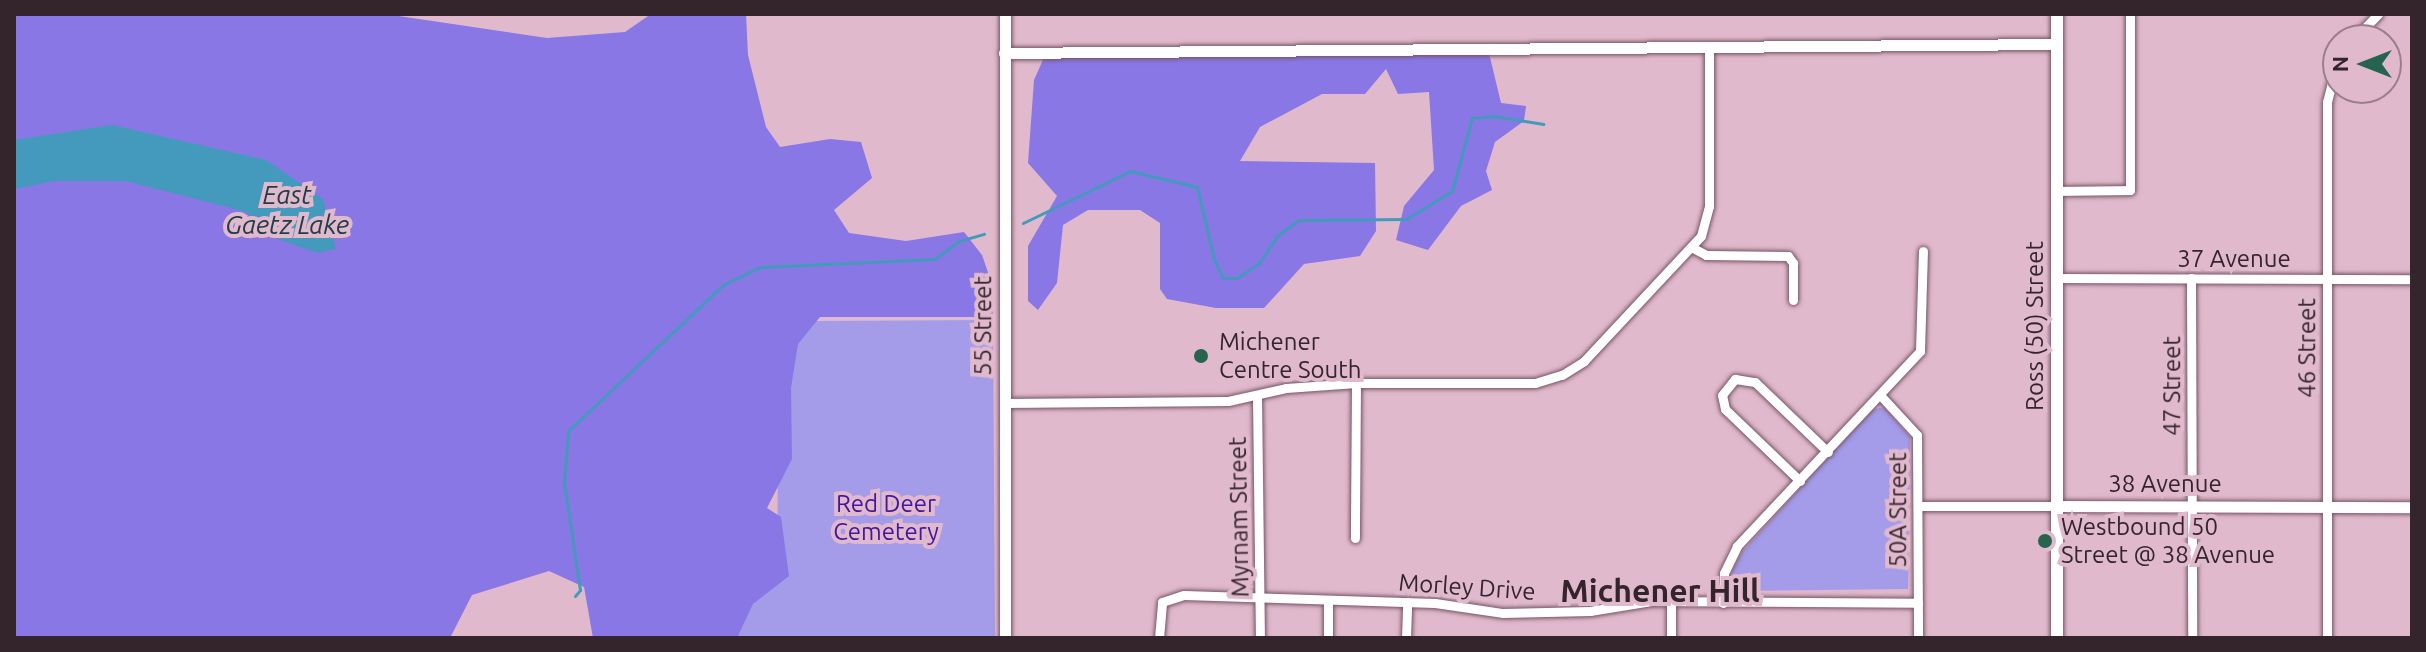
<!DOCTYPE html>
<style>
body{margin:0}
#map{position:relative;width:2426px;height:652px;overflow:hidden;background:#e0b9cc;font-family:Ubuntu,sans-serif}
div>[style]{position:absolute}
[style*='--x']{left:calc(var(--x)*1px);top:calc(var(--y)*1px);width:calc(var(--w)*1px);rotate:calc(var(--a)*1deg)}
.green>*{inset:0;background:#a49be9}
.forest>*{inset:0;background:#8977e6}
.water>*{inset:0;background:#449abd}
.stream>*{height:3px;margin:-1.5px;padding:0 1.5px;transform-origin:1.5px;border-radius:1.5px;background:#449abd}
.roads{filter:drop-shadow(0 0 2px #775565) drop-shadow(0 0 2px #775565)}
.minor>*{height:9px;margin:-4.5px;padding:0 4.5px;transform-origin:4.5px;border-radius:4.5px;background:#fff}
.tertiary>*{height:11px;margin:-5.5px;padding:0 5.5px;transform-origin:5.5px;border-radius:5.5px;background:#fff}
.secondary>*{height:12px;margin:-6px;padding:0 6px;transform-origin:6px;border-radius:6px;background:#fff}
.dots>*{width:22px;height:22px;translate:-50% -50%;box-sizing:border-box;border:4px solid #e0b9cc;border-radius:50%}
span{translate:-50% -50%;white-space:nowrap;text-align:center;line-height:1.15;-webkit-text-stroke:8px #e0b9cc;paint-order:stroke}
.street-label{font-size:24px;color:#34252d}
.poi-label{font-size:24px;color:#34252d}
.left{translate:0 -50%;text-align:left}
.park-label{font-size:24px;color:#44169c}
.water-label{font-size:26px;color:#223c48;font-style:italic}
.district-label{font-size:32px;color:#34252d;font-weight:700}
.frame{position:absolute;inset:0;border:16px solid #34252d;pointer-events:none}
.north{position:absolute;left:2322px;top:24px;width:80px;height:80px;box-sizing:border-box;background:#e0b9cc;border:2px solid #9b7e8c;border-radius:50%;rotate:270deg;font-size:22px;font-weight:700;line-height:32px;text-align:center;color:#34252d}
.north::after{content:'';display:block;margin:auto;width:28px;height:36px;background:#276450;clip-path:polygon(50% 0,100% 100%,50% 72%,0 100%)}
</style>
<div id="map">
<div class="green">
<i style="clip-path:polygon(993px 320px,995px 638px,732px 638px,742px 617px,777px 575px,779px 345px,815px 321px)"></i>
<i style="clip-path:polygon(1884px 407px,1910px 437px,1908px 589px,1734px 591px,1732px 571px,1742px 552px,1871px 410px)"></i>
</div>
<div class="forest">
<i style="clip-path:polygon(14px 14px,385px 14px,547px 38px,625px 32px,651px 14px,746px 14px,748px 55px,766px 127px,780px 147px,830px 139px,861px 142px,872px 178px,834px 210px,849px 233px,906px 241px,964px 232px,982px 255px,992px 284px,993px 317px,820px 317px,798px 344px,791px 388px,792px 459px,767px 508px,781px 517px,789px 576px,753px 604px,737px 638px,593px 638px,584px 587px,549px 571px,472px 595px,450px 638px,14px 638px)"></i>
<i style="clip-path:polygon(1488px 49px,1501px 103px,1526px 106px,1524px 121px,1495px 142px,1486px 171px,1492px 190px,1461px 206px,1428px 250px,1396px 240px,1404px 206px,1434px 170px,1429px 92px,1398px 94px,1386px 69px,1365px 94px,1322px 94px,1260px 127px,1240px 161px,1375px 163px,1376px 231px,1360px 256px,1304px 264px,1264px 308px,1216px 308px,1167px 299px,1160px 289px,1160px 223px,1140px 210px,1088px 210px,1063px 225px,1057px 283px,1038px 310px,1028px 301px,1028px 246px,1057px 196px,1028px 163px,1034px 80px,1046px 53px)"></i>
</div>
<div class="water">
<i style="clip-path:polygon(112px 125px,266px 160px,323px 199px,336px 249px,317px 253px,275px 238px,246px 212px,126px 181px,56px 181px,14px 189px,14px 140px)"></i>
</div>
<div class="stream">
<i style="--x:1023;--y:223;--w:119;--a:-25.9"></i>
<i style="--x:1130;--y:171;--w:69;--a:13.4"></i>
<i style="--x:1197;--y:187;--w:74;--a:76.7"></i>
<i style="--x:1214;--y:259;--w:21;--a:65"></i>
<i style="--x:1223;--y:278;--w:14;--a:0"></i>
<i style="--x:1237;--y:278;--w:27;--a:-34"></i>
<i style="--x:1259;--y:263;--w:34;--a:-56"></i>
<i style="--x:1278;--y:235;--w:26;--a:-36"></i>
<i style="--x:1299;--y:220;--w:107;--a:-0.5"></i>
<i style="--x:1406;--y:219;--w:54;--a:-31.3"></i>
<i style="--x:1452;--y:191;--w:76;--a:-74.7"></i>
<i style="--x:1472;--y:118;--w:22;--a:-5"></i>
<i style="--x:1494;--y:116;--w:50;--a:9.3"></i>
<i style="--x:575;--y:596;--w:8;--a:-50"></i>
<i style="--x:580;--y:590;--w:108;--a:-98.5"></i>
<i style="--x:564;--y:483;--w:52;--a:-85.6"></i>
<i style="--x:568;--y:431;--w:213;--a:-43.3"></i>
<i style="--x:723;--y:285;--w:41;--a:-25.9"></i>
<i style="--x:760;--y:267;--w:175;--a:-2.6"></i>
<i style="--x:935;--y:259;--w:30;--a:-37"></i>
<i style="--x:959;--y:241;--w:26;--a:-16"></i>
</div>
<div class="roads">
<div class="minor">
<i style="--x:2353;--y:40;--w:36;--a:-46"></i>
<i style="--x:2057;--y:191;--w:73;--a:-0.8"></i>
<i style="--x:2130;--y:190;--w:176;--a:-90"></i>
<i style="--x:1693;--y:248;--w:15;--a:28"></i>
<i style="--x:1706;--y:255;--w:82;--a:0.7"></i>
<i style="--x:1788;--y:256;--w:9;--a:54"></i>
<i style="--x:1793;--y:263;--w:37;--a:90"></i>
<i style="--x:2057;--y:278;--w:355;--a:0.2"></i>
<i style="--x:2191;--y:278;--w:360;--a:89.8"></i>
<i style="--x:1356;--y:383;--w:179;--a:0"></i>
<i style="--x:1535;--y:383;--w:28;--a:-17"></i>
<i style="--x:1562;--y:375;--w:26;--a:-32"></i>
<i style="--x:1584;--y:361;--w:171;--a:-46.9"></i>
<i style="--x:1701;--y:236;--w:31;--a:-75"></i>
<i style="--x:1709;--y:206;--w:159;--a:-90"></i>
<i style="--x:1257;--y:396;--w:242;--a:89.3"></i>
<i style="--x:1881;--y:396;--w:53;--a:47.3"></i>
<i style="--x:1917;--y:435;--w:203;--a:89.7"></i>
<i style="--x:1004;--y:403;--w:224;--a:-0.5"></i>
<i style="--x:1228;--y:401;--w:59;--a:-12.6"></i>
<i style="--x:1286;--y:388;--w:70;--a:-4.1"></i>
<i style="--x:1356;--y:383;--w:155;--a:90.4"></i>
<i style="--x:1800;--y:481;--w:104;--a:-136.2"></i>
<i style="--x:1725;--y:409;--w:14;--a:-102"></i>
<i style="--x:1722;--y:395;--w:21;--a:-51"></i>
<i style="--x:1735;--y:379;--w:20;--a:9"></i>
<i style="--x:1755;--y:382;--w:101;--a:43.8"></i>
<i style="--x:1918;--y:506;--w:139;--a:0"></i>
<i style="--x:1723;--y:603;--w:30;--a:-88"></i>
<i style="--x:1724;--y:573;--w:30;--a:-64"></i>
<i style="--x:1737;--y:546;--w:267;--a:-46.8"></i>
<i style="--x:1920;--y:351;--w:100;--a:-88.3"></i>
<i style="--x:1159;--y:638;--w:36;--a:-85"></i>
<i style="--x:1162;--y:602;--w:23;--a:-18"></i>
<i style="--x:1184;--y:595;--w:251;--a:1.8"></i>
<i style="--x:1435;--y:603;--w:69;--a:8.4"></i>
<i style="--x:1503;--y:613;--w:87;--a:-1.3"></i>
<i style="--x:1590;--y:611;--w:62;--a:-9.3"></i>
<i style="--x:1651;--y:601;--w:267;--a:0.4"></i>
<i style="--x:1328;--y:638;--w:37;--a:-90"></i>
<i style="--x:1406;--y:638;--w:36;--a:-88"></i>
<i style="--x:1671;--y:638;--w:35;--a:-90"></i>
<i style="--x:2327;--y:638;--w:536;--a:-90"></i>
<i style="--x:2327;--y:102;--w:44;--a:-75.7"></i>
</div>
<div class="tertiary">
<i style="--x:1005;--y:14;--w:624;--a:90"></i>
<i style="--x:1004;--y:53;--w:1053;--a:-0.49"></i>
<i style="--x:2057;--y:506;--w:355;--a:0.2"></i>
</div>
<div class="secondary">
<i style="--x:2057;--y:14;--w:624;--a:90"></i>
</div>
</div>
<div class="dots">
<i style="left:1201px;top:356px;background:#276450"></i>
<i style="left:2045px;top:541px;background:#276450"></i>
</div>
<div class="street-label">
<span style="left:2234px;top:259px">37 Avenue</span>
<span style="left:983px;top:326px;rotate:-90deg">55 Street</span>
<span style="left:2035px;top:326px;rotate:-90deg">Ross (50) Street</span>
<span style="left:2307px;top:348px;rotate:-90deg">46 Street</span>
<span style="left:2172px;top:386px;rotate:-90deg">47 Street</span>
<span style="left:2165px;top:484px">38 Avenue</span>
<span style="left:1898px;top:510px;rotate:-90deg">50A Street</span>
<span style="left:1239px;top:517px;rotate:-91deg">Myrnam Street</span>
<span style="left:1467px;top:587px;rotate:4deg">Morley Drive</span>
</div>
<div class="poi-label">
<span class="left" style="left:1219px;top:356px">Michener<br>Centre South</span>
<span class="left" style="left:2061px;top:541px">Westbound 50<br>Street @ 38 Avenue</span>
</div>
<div class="park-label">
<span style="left:886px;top:518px">Red Deer<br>Cemetery</span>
</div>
<div class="water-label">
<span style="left:287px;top:210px">East<br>Gaetz Lake</span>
</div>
<div class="district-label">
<span style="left:1660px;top:590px">Michener Hill</span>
</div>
<div class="frame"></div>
<div class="north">N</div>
</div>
